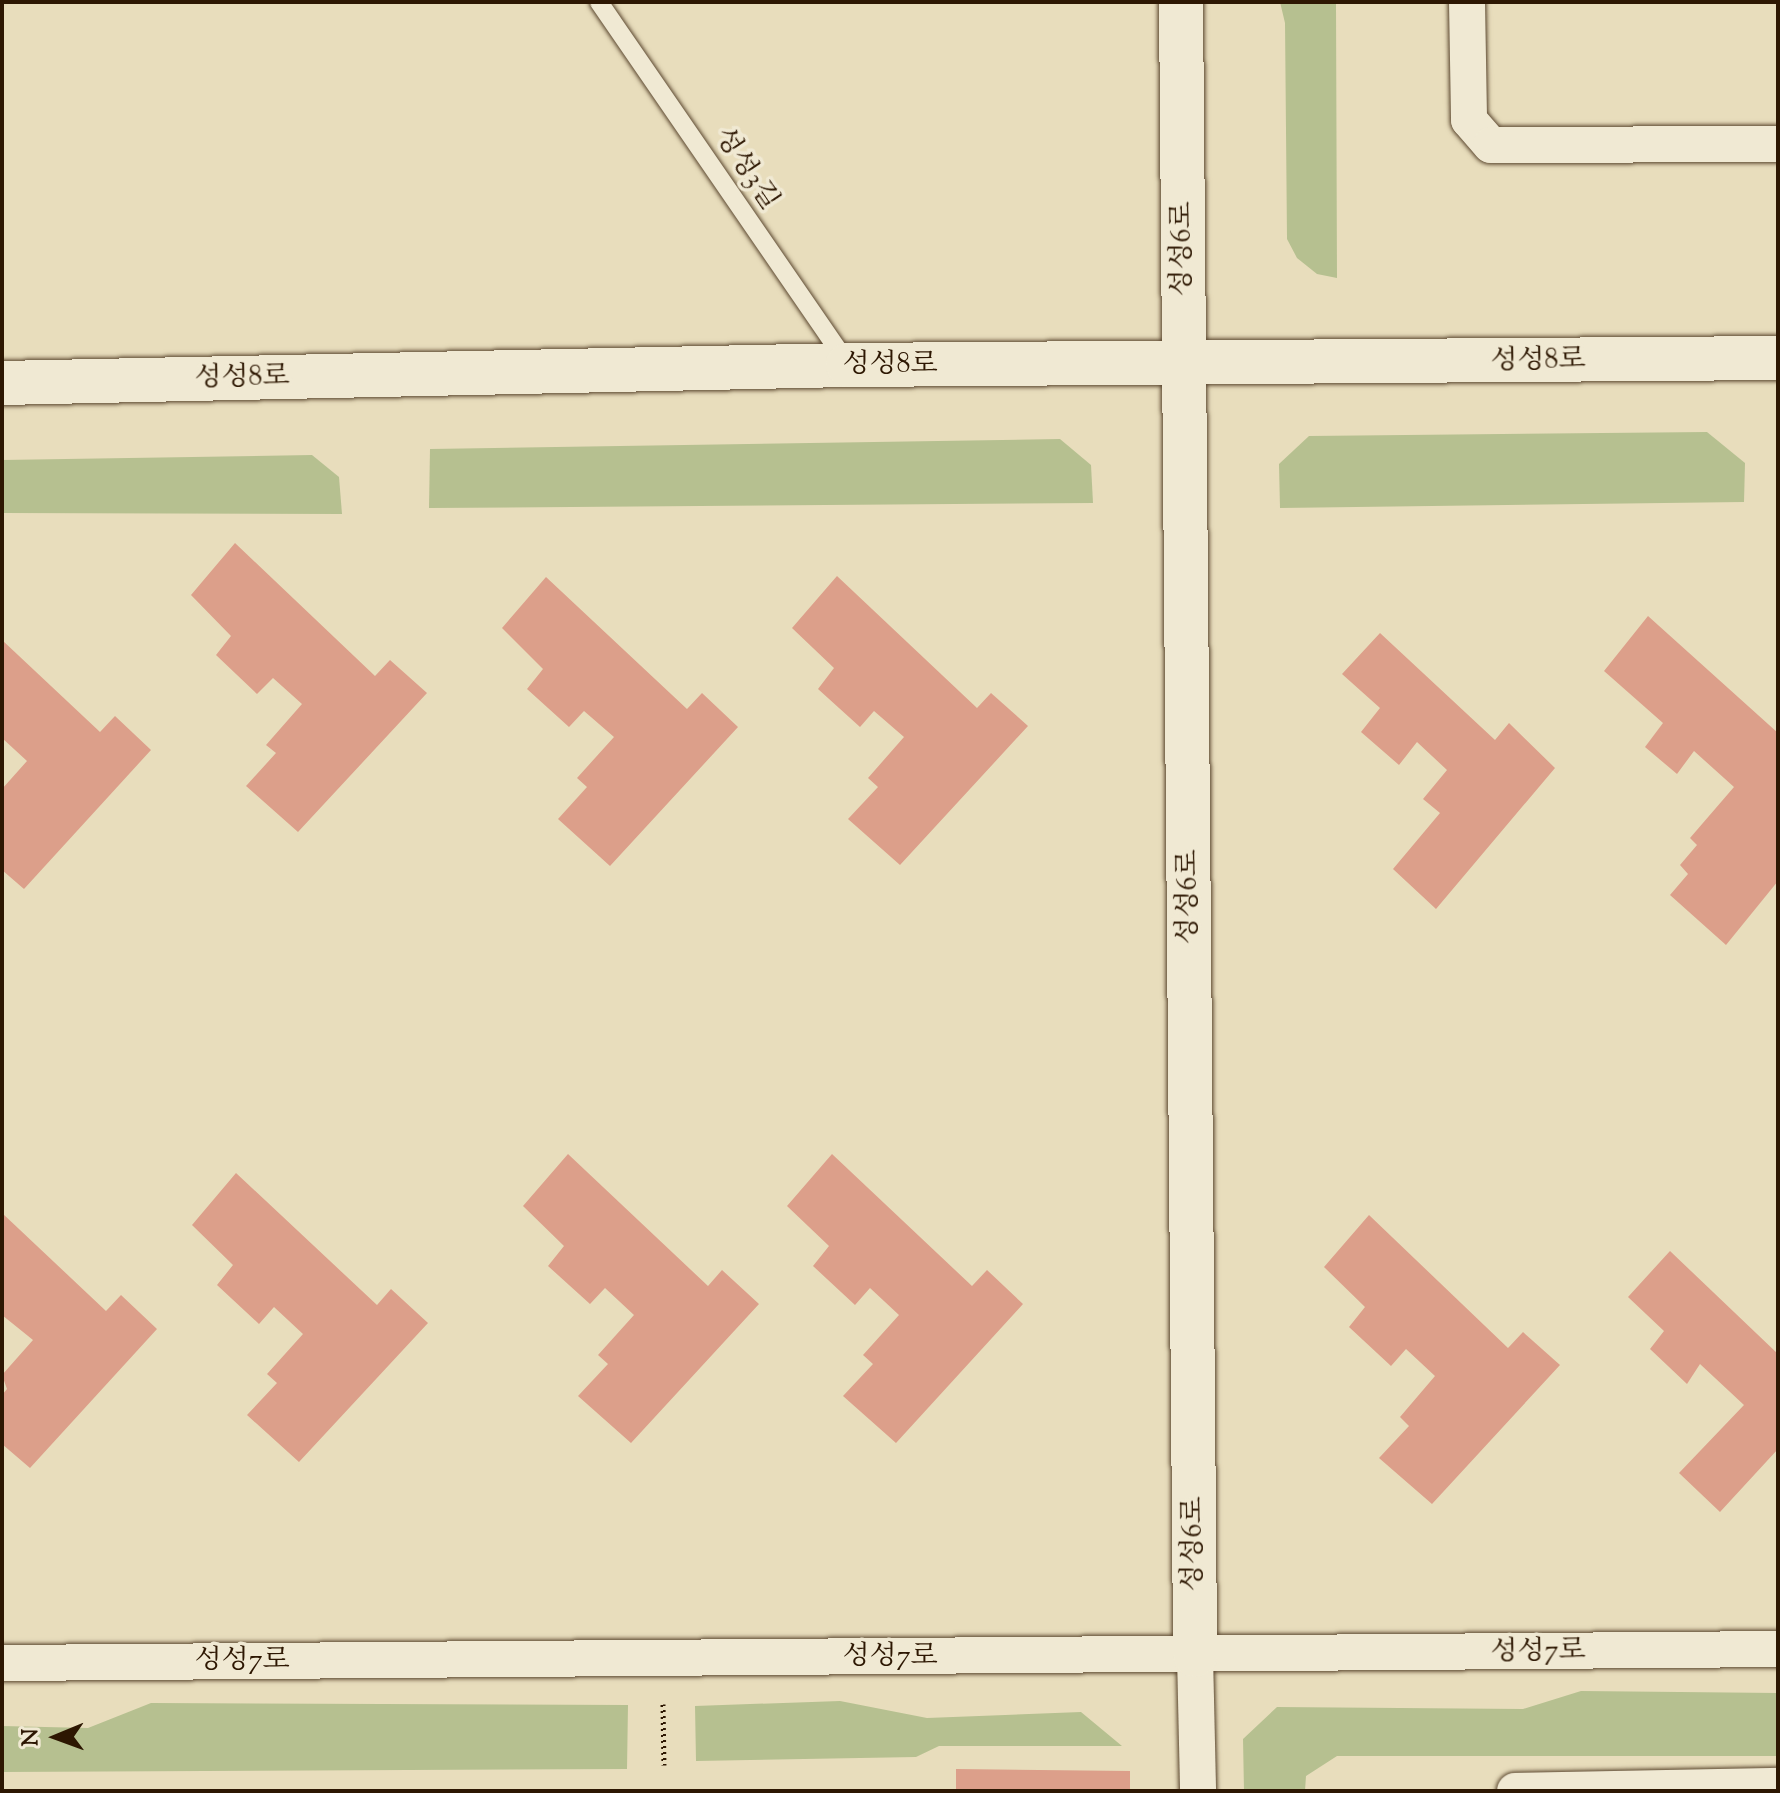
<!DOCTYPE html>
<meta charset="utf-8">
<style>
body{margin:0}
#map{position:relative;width:1780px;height:1793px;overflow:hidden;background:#e8ddbc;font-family:"Sorts Mill Goudy","Noto Serif KR",serif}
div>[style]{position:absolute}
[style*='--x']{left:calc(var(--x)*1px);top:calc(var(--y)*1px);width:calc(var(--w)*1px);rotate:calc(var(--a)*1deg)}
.green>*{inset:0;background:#b6c090}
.building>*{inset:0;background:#dc9f8a}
.path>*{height:5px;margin-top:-2.5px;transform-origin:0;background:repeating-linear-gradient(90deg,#2d1702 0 2px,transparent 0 6px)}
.roads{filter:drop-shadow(0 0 2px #5c4830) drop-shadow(0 0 2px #5c4830)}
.lane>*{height:18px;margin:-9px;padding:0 9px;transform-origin:9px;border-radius:9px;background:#f0e9d3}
.street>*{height:36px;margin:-18px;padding:0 18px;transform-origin:18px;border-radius:18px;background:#f0e9d3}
.secondary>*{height:44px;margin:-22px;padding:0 22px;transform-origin:22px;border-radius:22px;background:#f0e9d3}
span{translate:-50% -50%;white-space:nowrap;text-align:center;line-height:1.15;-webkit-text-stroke:7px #f0e9d3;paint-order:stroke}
.street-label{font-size:28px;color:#2d1702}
.frame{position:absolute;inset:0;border:4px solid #2d1702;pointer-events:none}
.north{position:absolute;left:16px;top:1697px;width:80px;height:80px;-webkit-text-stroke:6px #f0e9d3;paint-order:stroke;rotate:269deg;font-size:22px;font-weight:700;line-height:32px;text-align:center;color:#2d1702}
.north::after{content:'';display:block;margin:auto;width:28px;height:36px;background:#2d1702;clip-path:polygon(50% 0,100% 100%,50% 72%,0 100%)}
</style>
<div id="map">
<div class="green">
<i style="clip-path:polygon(1280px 2px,1336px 2px,1337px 278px,1317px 274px,1297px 258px,1287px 239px,1285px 23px)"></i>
<i style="clip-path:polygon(1707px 432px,1745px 463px,1744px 502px,1280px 508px,1279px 464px,1309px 436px)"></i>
<i style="clip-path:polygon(1060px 439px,1091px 465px,1093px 503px,429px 508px,430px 449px)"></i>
<i style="clip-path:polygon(312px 455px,339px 477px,342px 514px,2px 513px,2px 460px)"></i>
<i style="clip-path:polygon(1581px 1691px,1778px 1693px,1778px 1756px,1337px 1756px,1306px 1776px,1305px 1791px,1244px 1791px,1243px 1739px,1277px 1707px,1523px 1709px)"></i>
<i style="clip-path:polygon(840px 1701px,927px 1718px,1081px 1712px,1122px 1746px,939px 1746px,916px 1757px,696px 1761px,695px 1706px)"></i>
<i style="clip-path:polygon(151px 1703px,628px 1705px,627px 1769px,2px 1772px,2px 1726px,88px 1728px)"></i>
</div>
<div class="building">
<i style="clip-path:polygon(235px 543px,375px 676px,390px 660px,427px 693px,298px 832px,246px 786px,276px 753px,266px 745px,302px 704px,273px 678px,257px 694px,216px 655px,231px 636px,191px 595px)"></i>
<i style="clip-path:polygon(837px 576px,977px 708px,991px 693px,1028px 726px,900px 865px,848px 819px,878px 787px,868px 778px,904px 737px,874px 711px,860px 727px,818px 689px,834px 668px,792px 628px)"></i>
<i style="clip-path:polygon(546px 577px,687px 709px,702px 693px,738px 727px,610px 866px,558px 819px,587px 787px,577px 778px,614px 737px,584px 711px,569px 727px,527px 689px,543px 669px,502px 628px)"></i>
<i style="clip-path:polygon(1648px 616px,1778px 733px,1778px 881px,1726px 945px,1670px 895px,1688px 874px,1680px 865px,1697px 845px,1690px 838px,1734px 787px,1694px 751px,1677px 774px,1645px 747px,1663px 723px,1604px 671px)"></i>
<i style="clip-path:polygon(1380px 633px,1495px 740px,1509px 723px,1555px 768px,1436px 909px,1393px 869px,1440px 813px,1423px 799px,1447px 770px,1417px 742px,1399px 765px,1361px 732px,1380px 708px,1342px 674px)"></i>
<i style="clip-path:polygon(2px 640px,100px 732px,115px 716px,151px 750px,24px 889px,2px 870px,2px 789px,27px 761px,2px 738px)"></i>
<i style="clip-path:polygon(568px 1154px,708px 1286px,722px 1270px,759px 1304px,631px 1443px,578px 1396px,608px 1364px,598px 1355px,634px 1315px,605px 1288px,590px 1304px,548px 1266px,564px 1246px,523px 1206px)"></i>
<i style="clip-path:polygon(832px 1154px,972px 1286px,987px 1270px,1023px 1304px,896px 1443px,843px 1396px,873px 1364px,863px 1355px,899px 1315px,870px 1288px,855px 1305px,813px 1266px,829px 1246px,787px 1206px)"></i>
<i style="clip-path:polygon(236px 1173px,377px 1305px,391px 1289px,428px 1323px,299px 1462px,247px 1415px,277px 1383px,267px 1374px,303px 1334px,274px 1307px,259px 1324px,217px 1285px,233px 1265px,192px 1225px)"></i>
<i style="clip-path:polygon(2px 1213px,106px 1311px,121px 1295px,157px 1329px,30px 1468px,2px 1444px,2px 1395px,7px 1389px,2px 1375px,33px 1340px,2px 1315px)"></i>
<i style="clip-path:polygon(1369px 1215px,1508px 1348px,1523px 1332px,1560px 1365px,1432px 1504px,1379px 1458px,1409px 1426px,1400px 1417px,1435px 1376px,1406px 1349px,1391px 1366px,1349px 1327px,1365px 1307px,1324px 1267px)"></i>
<i style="clip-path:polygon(1670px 1251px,1778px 1354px,1778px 1449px,1720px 1512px,1679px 1473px,1744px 1405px,1700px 1364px,1687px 1384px,1650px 1349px,1664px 1331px,1628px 1297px)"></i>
<i style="clip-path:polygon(956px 1769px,1130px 1771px,1130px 1791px,956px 1791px)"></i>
</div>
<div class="path">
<i style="--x:663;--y:1704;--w:61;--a:89.1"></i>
</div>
<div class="roads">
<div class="lane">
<i style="--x:599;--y:2;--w:438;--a:55.5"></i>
</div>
<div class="street">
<i style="--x:1467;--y:2;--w:118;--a:89"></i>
<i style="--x:1469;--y:120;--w:33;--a:49"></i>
<i style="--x:1491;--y:145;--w:287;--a:-0.2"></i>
<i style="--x:1195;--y:1655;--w:136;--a:88.7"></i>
<i style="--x:2;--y:1663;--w:1776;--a:-0.45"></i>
<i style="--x:1515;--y:1791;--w:263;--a:-1.1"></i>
</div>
<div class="secondary">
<i style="--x:1181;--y:2;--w:1653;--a:89.51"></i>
<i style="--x:2;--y:383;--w:846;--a:-1.22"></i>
<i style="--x:848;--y:365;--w:930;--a:-0.43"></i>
</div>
</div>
<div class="street-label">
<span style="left:746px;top:169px;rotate:56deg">성성3길</span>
<span style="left:1183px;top:249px;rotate:-90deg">성성6로</span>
<span style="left:1538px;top:361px;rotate:-1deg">성성8로</span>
<span style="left:890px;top:365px">성성8로</span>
<span style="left:242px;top:378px;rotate:-1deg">성성8로</span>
<span style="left:1189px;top:897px;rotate:-90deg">성성6로</span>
<span style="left:1194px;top:1544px;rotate:-90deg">성성6로</span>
<span style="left:1538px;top:1652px;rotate:-1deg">성성7로</span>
<span style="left:890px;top:1657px">성성7로</span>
<span style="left:242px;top:1661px">성성7로</span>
</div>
<div class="frame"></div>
<div class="north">N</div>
</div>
